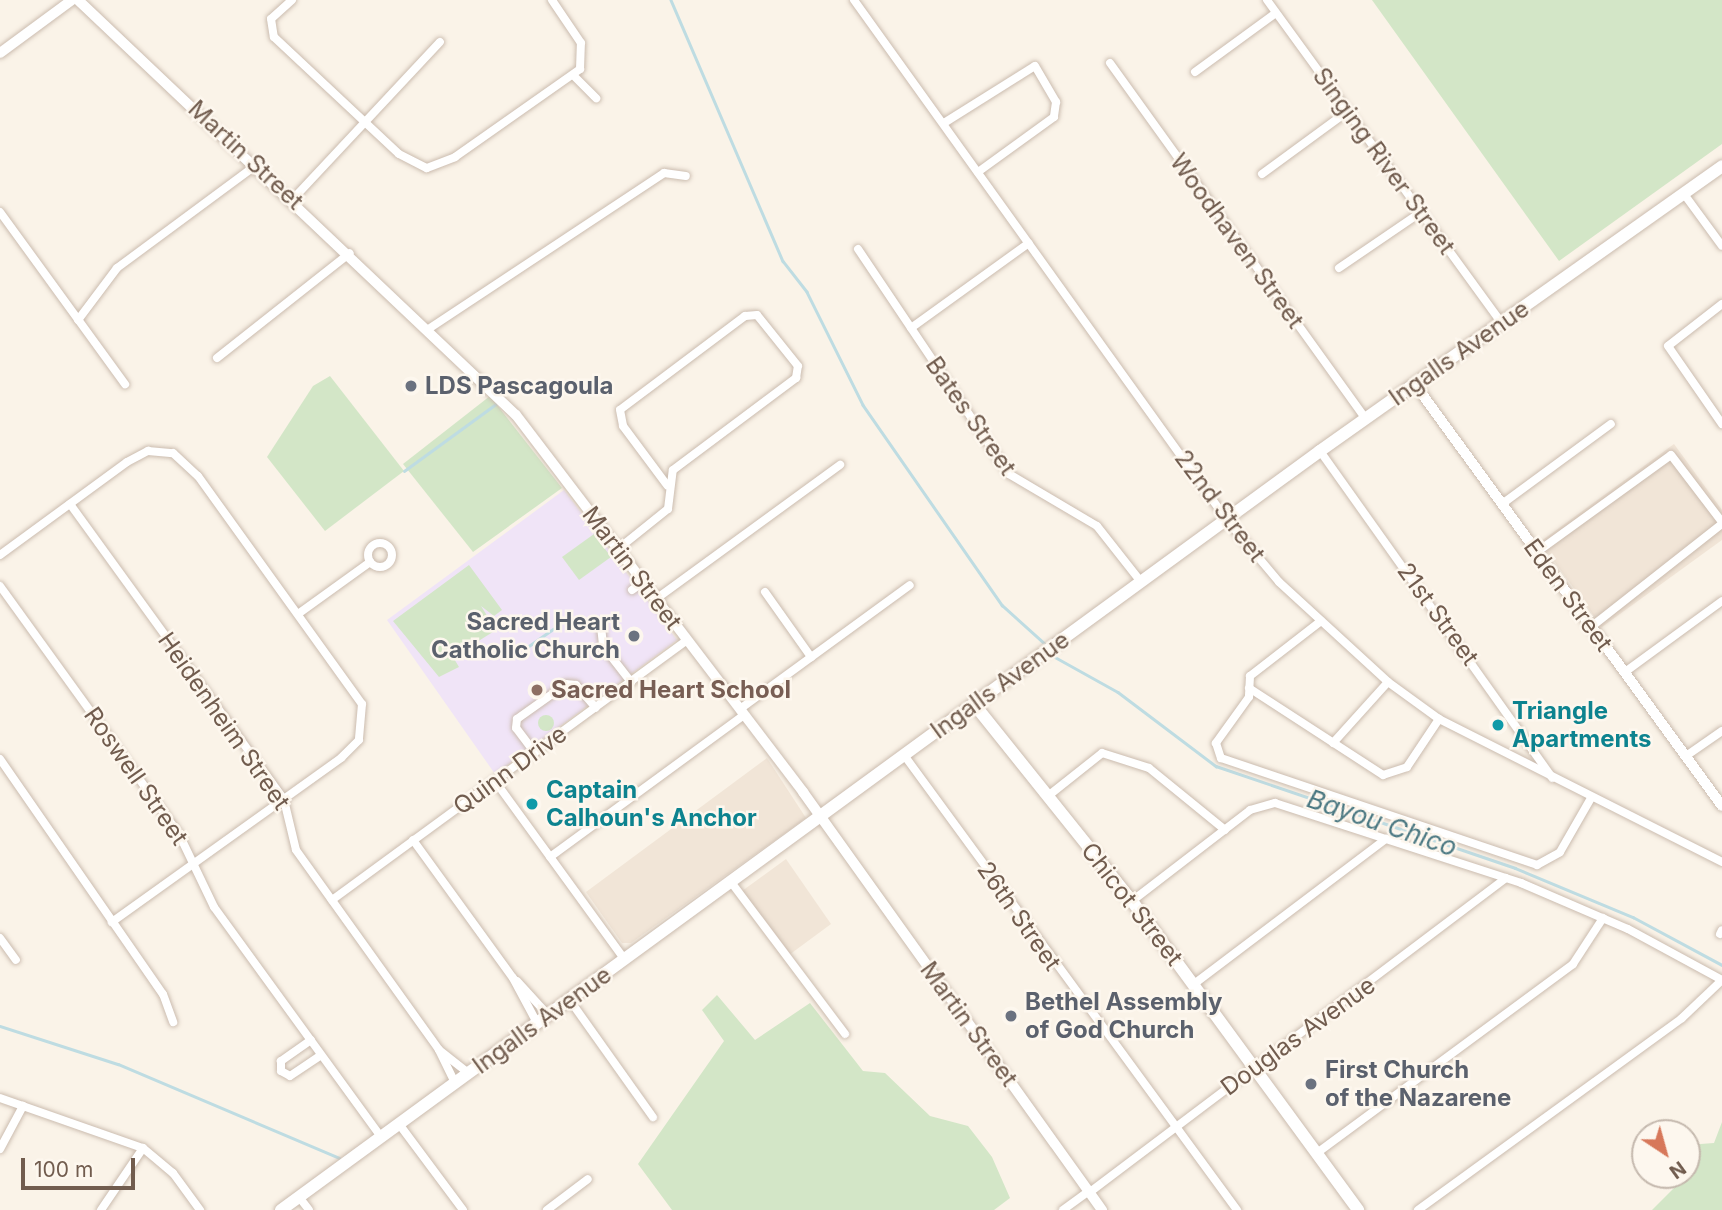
<!DOCTYPE html>
<style>
body{margin:0}
#map{position:relative;width:1722px;height:1210px;overflow:hidden;background:#faf3e8;font-family:Inter,sans-serif}
div>[style]{position:absolute}
[style*='--x']{left:calc(var(--x)*1px);top:calc(var(--y)*1px);width:calc(var(--w)*1px);rotate:calc(var(--a)*1deg)}
.residential>*{inset:0;background:#f1e5d7}
.education>*{inset:0;background:#f0e4f7}
.green>*{inset:0;background:#d3e6c7}
.round{border-radius:50%}
.stream>*{height:2.5px;margin:-1.25px;padding:0 1.25px;transform-origin:1.25px;border-radius:1.25px;background:#bedce2}
.roads{filter:drop-shadow(0 0 2px #cbbcaf) drop-shadow(0 0 2px #cbbcaf)}
.minor>*{height:8px;margin:-4px;padding:0 4px;transform-origin:4px;border-radius:4px;background:#fff}
.minor>.ring{margin:-4px;padding:0;box-sizing:content-box;background:none;border:8px solid #fff;border-radius:50%}
.tertiary>*{height:10px;margin:-5px;padding:0 5px;transform-origin:5px;border-radius:5px;background:#fff}
.secondary>*{height:12px;margin:-6px;padding:0 6px;transform-origin:6px;border-radius:6px;background:#fff}
.dots>*{width:19px;height:19px;translate:-50% -50%;box-sizing:border-box;border:4px solid #fdf7ee;border-radius:50%}
span{translate:-50% -50%;white-space:nowrap;text-align:center;line-height:1.15;-webkit-text-stroke:5px #fdf7ee;paint-order:stroke}
.street-label{font-size:24px;color:#715c4e}
.worship-label{font-size:24px;color:#5b616d;font-weight:700}
.left{translate:0 -50%;text-align:left}
.right{translate:-100% -50%;text-align:right}
.education-label{font-size:24px;color:#785e54;font-weight:700}
.culture-label{font-size:24px;color:#0d838f;font-weight:700}
.water-label{font-size:26px;color:#4b7882;font-style:italic}
.north{position:absolute;left:1631px;top:1119px;width:70px;height:70px;box-sizing:border-box;background:#fdf7ee;border:2px solid #c5b9ae;border-radius:50%;rotate:144deg;font-size:19px;font-weight:700;line-height:28px;text-align:center;color:#715c4e}
.north::after{content:'';display:block;margin:auto;width:24px;height:32px;background:#d7785a;clip-path:polygon(50% 0,100% 100%,50% 72%,0 100%)}
.scale{position:absolute;left:21px;top:1158px;width:114px;height:32px;box-sizing:border-box;border:4px solid #715c4e;border-top:0;padding-left:9px;font-size:21px;line-height:24px;white-space:nowrap;color:#715c4e;-webkit-text-stroke:5px #fdf7ee;paint-order:stroke}
</style>
<div id="map">
<div class="residential">
<i style="clip-path:polygon(1674px 444px,1722px 510px,1722px 540px,1602px 627px,1540px 542px)"></i>
<i style="clip-path:polygon(767px 758px,806px 818px,631px 943px,622px 943px,586px 892px)"></i>
<i style="clip-path:polygon(786px 859px,831px 924px,789px 955px,742px 891px)"></i>
</div>
<div class="education">
<i style="clip-path:polygon(564px 490px,677px 640px,495px 774px,387px 620px)"></i>
</div>
<div class="green">
<i style="clip-path:polygon(1372px 0,1722px 0,1722px 144px,1559px 261px)"></i>
<i style="clip-path:polygon(330px 376px,404px 471px,325px 531px,267px 457px,313px 386px)"></i>
<i style="clip-path:polygon(490px 396px,562px 488px,473px 552px,403px 464px)"></i>
<i style="clip-path:polygon(594px 534px,611px 557px,579px 580px,562px 557px)"></i>
<i style="clip-path:polygon(469px 565px,502px 610px,494px 616px,481px 606px,496px 630px,453px 657px,459px 667px,439px 677px,393px 621px)"></i>
<i class="round" style="left:538px;top:715px;width:16px;height:16px"></i>
<i style="clip-path:polygon(717px 995px,755px 1040px,810px 1003px,863px 1071px,885px 1073px,930px 1116px,968px 1126px,992px 1157px,1010px 1198px,994px 1210px,672px 1210px,638px 1164px,724px 1041px,702px 1010px)"></i>
<i style="clip-path:polygon(1722px 1122px,1722px 1210px,1652px 1210px,1676px 1186px,1674px 1175px,1687px 1175px,1687px 1145px,1714px 1143px)"></i>
</div>
<div class="stream">
<i style="--x:671;--y:0;--w:284;--a:66.8"></i>
<i style="--x:783;--y:261;--w:39;--a:52"></i>
<i style="--x:807;--y:292;--w:126;--a:63.6"></i>
<i style="--x:863;--y:405;--w:244;--a:55.2"></i>
<i style="--x:1002;--y:605;--w:57;--a:42.1"></i>
<i style="--x:404;--y:471;--w:114;--a:-36.1"></i>
<i style="--x:523;--y:650;--w:37;--a:-35"></i>
<i style="--x:1055;--y:657;--w:72;--a:29.1"></i>
<i style="--x:1118;--y:692;--w:123;--a:37.1"></i>
<i style="--x:1216;--y:766;--w:316;--a:18.8"></i>
<i style="--x:1515;--y:868;--w:128;--a:22.6"></i>
<i style="--x:1633;--y:917;--w:101;--a:28.3"></i>
<i style="--x:0;--y:1026;--w:124;--a:17.9"></i>
<i style="--x:118;--y:1064;--w:240;--a:23"></i>
</div>
<div class="roads">
<div class="minor">
<i style="--x:292;--y:0;--w:28;--a:138"></i>
<i style="--x:271;--y:19;--w:18;--a:81"></i>
<i style="--x:274;--y:37;--w:171;--a:43.1"></i>
<i style="--x:399;--y:154;--w:31;--a:27"></i>
<i style="--x:427;--y:168;--w:30;--a:-21"></i>
<i style="--x:455;--y:157;--w:153;--a:-35.1"></i>
<i style="--x:580;--y:69;--w:26;--a:-88"></i>
<i style="--x:581;--y:43;--w:52;--a:-124"></i>
<i style="--x:854;--y:0;--w:640;--a:54.35"></i>
<i style="--x:1227;--y:520;--w:81;--a:50"></i>
<i style="--x:1279;--y:582;--w:148;--a:42.5"></i>
<i style="--x:1388;--y:682;--w:63;--a:36"></i>
<i style="--x:1439;--y:719;--w:317;--a:26.8"></i>
<i style="--x:1267;--y:0;--w:399;--a:54"></i>
<i style="--x:1110;--y:63;--w:437;--a:54.3"></i>
<i style="--x:1195;--y:72;--w:100;--a:-36.1"></i>
<i style="--x:573;--y:75;--w:33;--a:45"></i>
<i style="--x:944;--y:123;--w:107;--a:-32.1"></i>
<i style="--x:1035;--y:66;--w:42;--a:59.7"></i>
<i style="--x:1056;--y:102;--w:15;--a:98"></i>
<i style="--x:1054;--y:117;--w:94;--a:144.1"></i>
<i style="--x:1262;--y:174;--w:107;--a:-36.2"></i>
<i style="--x:1684;--y:194;--w:64;--a:53.8"></i>
<i style="--x:293;--y:199;--w:215;--a:-46.9"></i>
<i style="--x:0;--y:212;--w:213;--a:54"></i>
<i style="--x:858;--y:249;--w:271;--a:56.1"></i>
<i style="--x:1009;--y:474;--w:102;--a:30.6"></i>
<i style="--x:1097;--y:526;--w:71;--a:51.8"></i>
<i style="--x:1339;--y:268;--w:99;--a:-34.3"></i>
<i style="--x:1722;--y:304;--w:68;--a:142.1"></i>
<i style="--x:1668;--y:346;--w:95;--a:55.3"></i>
<i style="--x:78;--y:320;--w:65;--a:-53.1"></i>
<i style="--x:117;--y:268;--w:173;--a:-36.5"></i>
<i style="--x:430;--y:328;--w:281;--a:-33.5"></i>
<i style="--x:664;--y:173;--w:22;--a:8"></i>
<i style="--x:911;--y:328;--w:145;--a:-35.8"></i>
<i style="--x:217;--y:358;--w:169;--a:-38.3"></i>
<i style="--x:1320;--y:451;--w:401;--a:54.6"></i>
<i style="--x:70;--y:504;--w:365;--a:54.1"></i>
<i style="--x:284;--y:800;--w:51;--a:76.5"></i>
<i style="--x:296;--y:850;--w:246;--a:54.4"></i>
<i style="--x:439;--y:1050;--w:37;--a:64"></i>
<i style="--x:1502;--y:504;--w:135;--a:-36.3"></i>
<i class="ring" style="left:368px;top:543px;width:16px;height:16px"></i>
<i style="--x:618;--y:549;--w:64;--a:-38.7"></i>
<i style="--x:668;--y:509;--w:39;--a:-83"></i>
<i style="--x:673;--y:470;--w:154;--a:-36.8"></i>
<i style="--x:796;--y:378;--w:12;--a:-81"></i>
<i style="--x:798;--y:366;--w:65;--a:-128.8"></i>
<i style="--x:757;--y:315;--w:12;--a:175"></i>
<i style="--x:745;--y:316;--w:156;--a:143.1"></i>
<i style="--x:620;--y:410;--w:16;--a:79"></i>
<i style="--x:623;--y:426;--w:74;--a:53.3"></i>
<i style="--x:1537;--y:552;--w:165;--a:-35.9"></i>
<i style="--x:1671;--y:455;--w:84;--a:52.7"></i>
<i style="--x:0;--y:555;--w:157;--a:-36.2"></i>
<i style="--x:127;--y:462;--w:24;--a:-28"></i>
<i style="--x:148;--y:451;--w:25;--a:5"></i>
<i style="--x:173;--y:453;--w:34;--a:43"></i>
<i style="--x:198;--y:476;--w:281;--a:54.3"></i>
<i style="--x:362;--y:704;--w:36;--a:95"></i>
<i style="--x:359;--y:740;--w:25;--a:135"></i>
<i style="--x:341;--y:758;--w:282;--a:144.4"></i>
<i style="--x:0;--y:586;--w:306;--a:54.2"></i>
<i style="--x:179;--y:834;--w:81;--a:64.4"></i>
<i style="--x:214;--y:907;--w:284;--a:54"></i>
<i style="--x:632;--y:590;--w:14;--a:-36"></i>
<i style="--x:765;--y:592;--w:80;--a:54.7"></i>
<i style="--x:656;--y:599;--w:228;--a:-36.1"></i>
<i style="--x:298;--y:614;--w:89;--a:-35.8"></i>
<i style="--x:1321;--y:621;--w:90;--a:142.2"></i>
<i style="--x:1250;--y:676;--w:21;--a:93"></i>
<i style="--x:1249;--y:697;--w:57;--a:125.7"></i>
<i style="--x:1216;--y:743;--w:16;--a:72"></i>
<i style="--x:1221;--y:758;--w:334;--a:18.7"></i>
<i style="--x:1537;--y:865;--w:26;--a:-29"></i>
<i style="--x:1560;--y:852;--w:62;--a:-60.1"></i>
<i style="--x:601;--y:626;--w:20;--a:84"></i>
<i style="--x:603;--y:646;--w:46;--a:52.1"></i>
<i style="--x:1591;--y:627;--w:167;--a:-38.2"></i>
<i style="--x:1625;--y:672;--w:120;--a:-36.2"></i>
<i style="--x:1249;--y:688;--w:160;--a:33"></i>
<i style="--x:1383;--y:775;--w:25;--a:-18"></i>
<i style="--x:1407;--y:767;--w:58;--a:-56.3"></i>
<i style="--x:740;--y:709;--w:210;--a:-36.1"></i>
<i style="--x:1333;--y:743;--w:82;--a:-48"></i>
<i style="--x:535;--y:753;--w:31;--a:-127"></i>
<i style="--x:516;--y:728;--w:9;--a:-84"></i>
<i style="--x:517;--y:719;--w:60;--a:-35.5"></i>
<i style="--x:566;--y:684;--w:10;--a:6"></i>
<i style="--x:576;--y:685;--w:30;--a:49"></i>
<i style="--x:904;--y:755;--w:564;--a:53.8"></i>
<i style="--x:1686;--y:756;--w:44;--a:-34.8"></i>
<i style="--x:0;--y:759;--w:286;--a:55.3"></i>
<i style="--x:163;--y:994;--w:30;--a:70"></i>
<i style="--x:495;--y:781;--w:221;--a:54"></i>
<i style="--x:1048;--y:796;--w:69;--a:-38.5"></i>
<i style="--x:1102;--y:753;--w:49;--a:17.7"></i>
<i style="--x:1149;--y:768;--w:98;--a:39.2"></i>
<i style="--x:413;--y:840;--w:170;--a:54.1"></i>
<i style="--x:513;--y:978;--w:51;--a:61.9"></i>
<i style="--x:550;--y:857;--w:240;--a:-36.2"></i>
<i style="--x:731;--y:882;--w:190;--a:53.1"></i>
<i style="--x:332;--y:900;--w:440;--a:-36.2"></i>
<i style="--x:1132;--y:901;--w:149;--a:-37.6"></i>
<i style="--x:1250;--y:810;--w:26;--a:-16"></i>
<i style="--x:1275;--y:803;--w:259;--a:18"></i>
<i style="--x:1521;--y:883;--w:116;--a:23.3"></i>
<i style="--x:1628;--y:929;--w:107;--a:28.5"></i>
<i style="--x:1720;--y:934;--w:4;--a:-63"></i>
<i style="--x:0;--y:938;--w:27;--a:54"></i>
<i style="--x:517;--y:981;--w:46;--a:47.6"></i>
<i style="--x:1194;--y:984;--w:241;--a:-37.1"></i>
<i style="--x:569;--y:999;--w:145;--a:54.6"></i>
<i style="--x:311;--y:1040;--w:37;--a:145"></i>
<i style="--x:281;--y:1061;--w:10;--a:90"></i>
<i style="--x:281;--y:1071;--w:10;--a:29"></i>
<i style="--x:290;--y:1076;--w:37;--a:-34"></i>
<i style="--x:439;--y:1050;--w:37;--a:38"></i>
<i style="--x:0;--y:1098;--w:151;--a:19.3"></i>
<i style="--x:143;--y:1148;--w:39;--a:40"></i>
<i style="--x:173;--y:1173;--w:46;--a:53.9"></i>
<i style="--x:399;--y:1124;--w:107;--a:53.3"></i>
<i style="--x:0;--y:1149;--w:49;--a:-61.9"></i>
<i style="--x:1317;--y:1153;--w:318;--a:-36.4"></i>
<i style="--x:1573;--y:964;--w:55;--a:-56.9"></i>
<i style="--x:1090;--y:1192;--w:521;--a:-37.05"></i>
<i style="--x:299;--y:1197;--w:16;--a:52"></i>
<i style="--x:101;--y:1210;--w:75;--a:-55.9"></i>
<i style="--x:547;--y:1210;--w:51;--a:-37.1"></i>
<i style="--x:1063;--y:1210;--w:32;--a:-36"></i>
<i style="--x:1418;--y:1210;--w:326;--a:-36"></i>
<i style="--x:1682;--y:1018;--w:55;--a:-43.5"></i>
</div>
<div class="tertiary">
<i style="--x:78;--y:0;--w:603;--a:43.46"></i>
<i style="--x:516;--y:415;--w:474;--a:52.7"></i>
<i style="--x:803;--y:792;--w:514;--a:54.42"></i>
<i style="--x:0;--y:53;--w:89;--a:-36.4"></i>
<i style="--x:1414;--y:383;--w:523;--a:53.94"></i>
</div>
<div class="secondary">
<i style="--x:974;--y:704;--w:253;--a:51.3"></i>
<i style="--x:1132;--y:901;--w:383;--a:53.8"></i>
<i style="--x:281;--y:1210;--w:1287;--a:-36.15"></i>
<i style="--x:1320;--y:451;--w:493;--a:-35.3"></i>
</div>
</div>
<div class="dots">
<i style="left:411px;top:386px;background:#6b7280"></i>
<i style="left:634px;top:636px;background:#6b7280"></i>
<i style="left:537px;top:690px;background:#8d6e63"></i>
<i style="left:1498px;top:725px;background:#0f9aa8"></i>
<i style="left:532px;top:804px;background:#0f9aa8"></i>
<i style="left:1011px;top:1016px;background:#6b7280"></i>
<i style="left:1311px;top:1084px;background:#6b7280"></i>
</div>
<div class="street-label">
<span style="left:246px;top:155px;rotate:43deg">Martin Street</span>
<span style="left:1384px;top:161px;rotate:54deg">Singing River Street</span>
<span style="left:1237px;top:241px;rotate:54deg">Woodhaven Street</span>
<span style="left:1459px;top:353px;rotate:-35deg">Ingalls Avenue</span>
<span style="left:971px;top:416px;rotate:55deg">Bates Street</span>
<span style="left:1220px;top:506px;rotate:53deg">22nd Street</span>
<span style="left:632px;top:568px;rotate:53deg">Martin Street</span>
<span style="left:1568px;top:595px;rotate:54deg">Eden Street</span>
<span style="left:1438px;top:614px;rotate:54deg">21st Street</span>
<span style="left:1000px;top:685px;rotate:-36deg">Ingalls Avenue</span>
<span style="left:224px;top:721px;rotate:55deg">Heidenheim Street</span>
<span style="left:510px;top:770px;rotate:-36deg">Quinn Drive</span>
<span style="left:136px;top:776px;rotate:55deg">Roswell Street</span>
<span style="left:1132px;top:904px;rotate:52deg">Chicot Street</span>
<span style="left:1019px;top:916px;rotate:55deg">26th Street</span>
<span style="left:542px;top:1020px;rotate:-36deg">Ingalls Avenue</span>
<span style="left:969px;top:1024px;rotate:54deg">Martin Street</span>
<span style="left:1298px;top:1036px;rotate:-36deg">Douglas Avenue</span>
</div>
<div class="worship-label">
<span class="left" style="left:425px;top:386px">LDS Pascagoula</span>
<span class="right" style="left:620px;top:636px">Sacred Heart<br>Catholic Church</span>
<span class="left" style="left:1025px;top:1016px">Bethel Assembly<br>of God Church</span>
<span class="left" style="left:1325px;top:1084px">First Church<br>of the Nazarene</span>
</div>
<div class="education-label">
<span class="left" style="left:551px;top:690px">Sacred Heart School</span>
</div>
<div class="culture-label">
<span class="left" style="left:1512px;top:725px">Triangle<br>Apartments</span>
<span class="left" style="left:546px;top:804px">Captain<br>Calhoun's Anchor</span>
</div>
<div class="water-label">
<span style="left:1382px;top:823px;rotate:19deg">Bayou Chico</span>
</div>
<div class="north">N</div>
<div class="scale">100 m</div>
</div>
